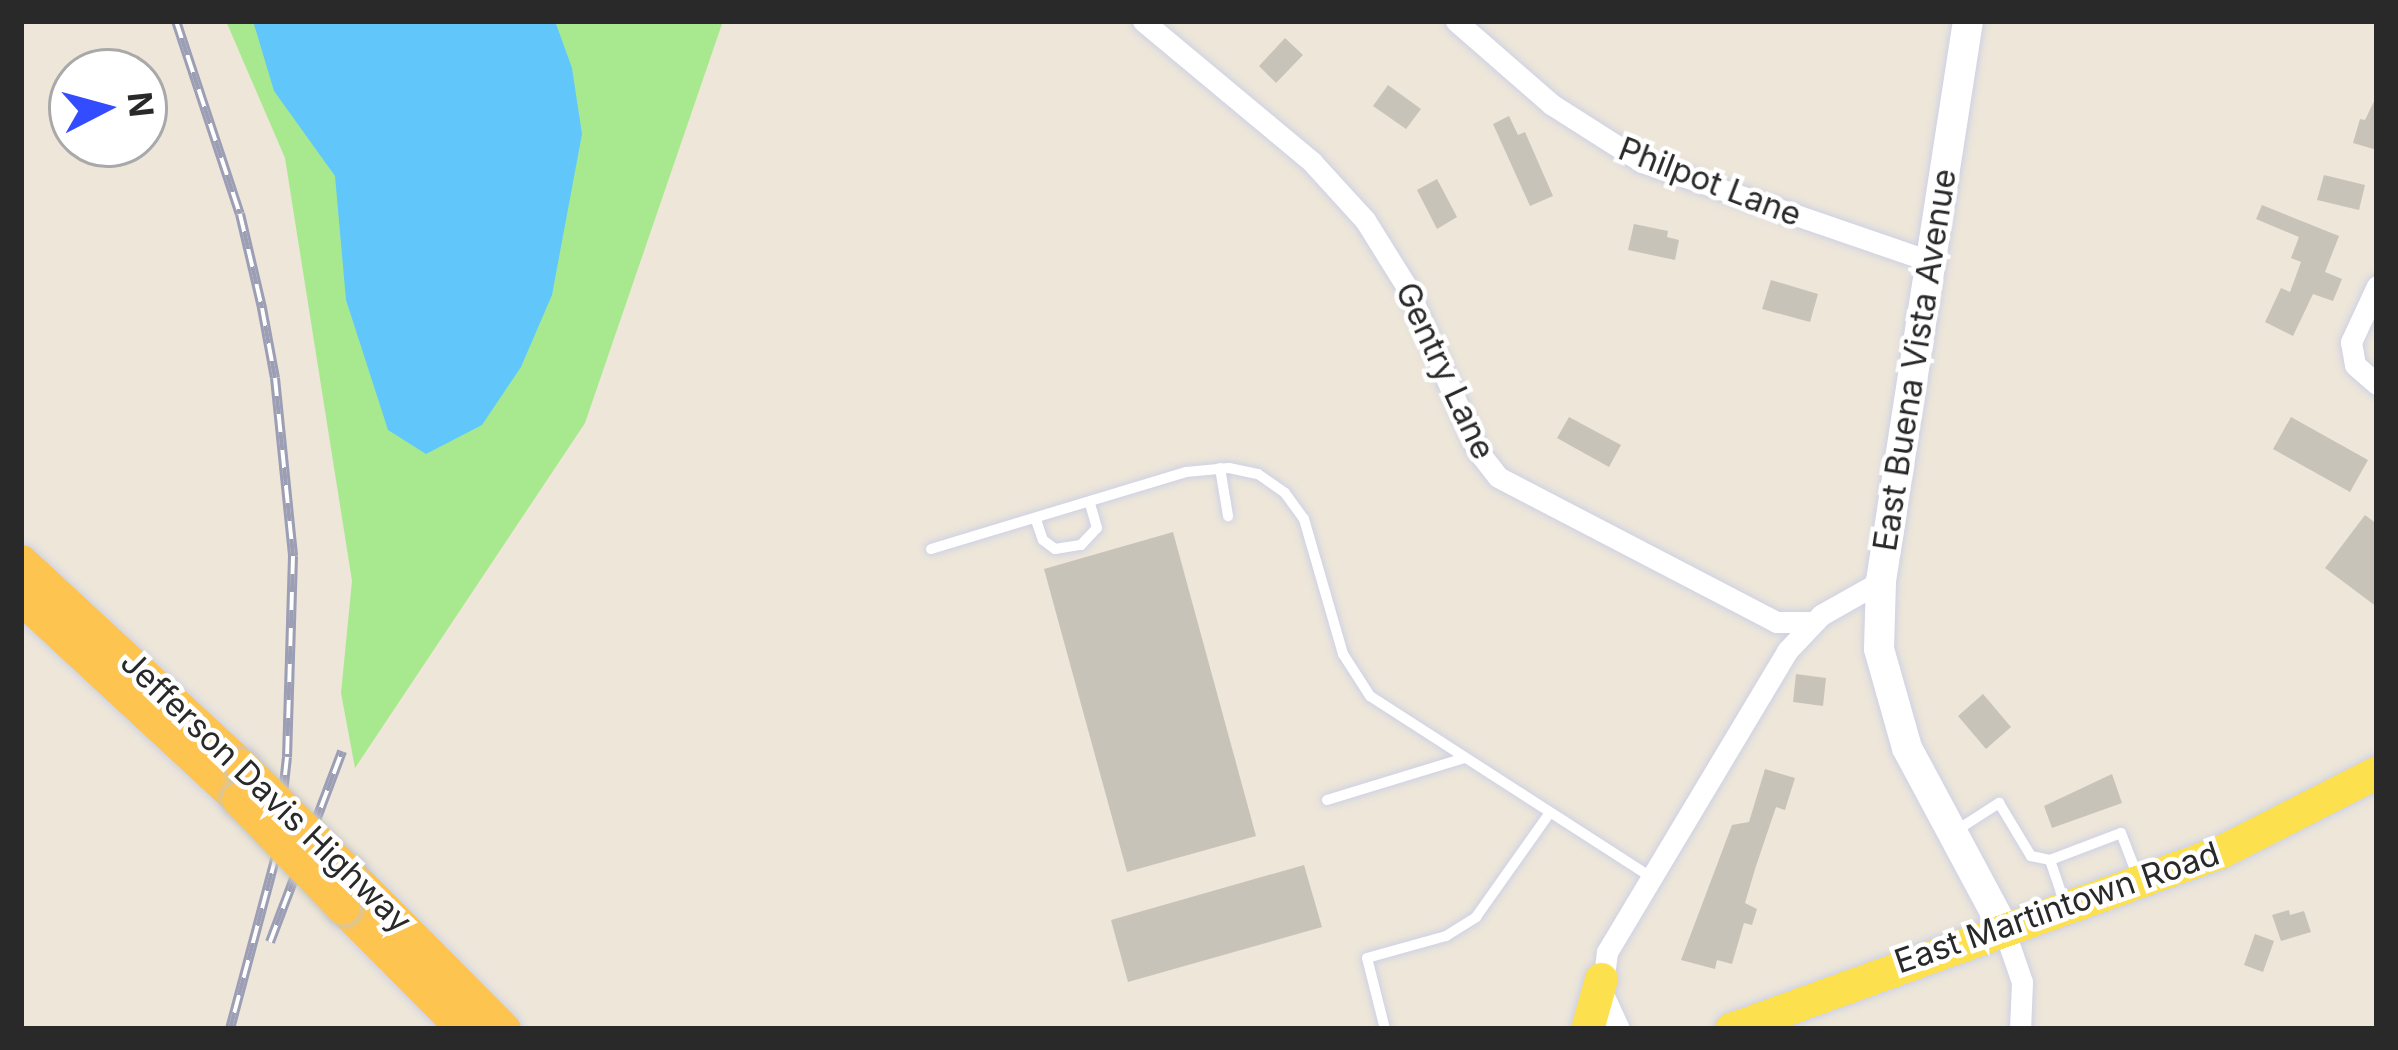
<!DOCTYPE html>
<style>
body{margin:0}
#map{position:relative;width:2398px;height:1050px;overflow:hidden;background:#ede6d9;font-family:Inter,sans-serif}
div>[style]{position:absolute}
[style*='--x']{left:calc(var(--x)*1px);top:calc(var(--y)*1px);width:calc(var(--w)*1px);rotate:calc(var(--a)*1deg)}
.green>*{inset:0;background:#a8e990}
.water>*{inset:0;background:#61c7fa}
.building>*{inset:0;background:#c8c3b9}
.roads{filter:drop-shadow(0 0 3px #ced1e4) drop-shadow(0 0 3px #ced1e4)}
.service>*{height:10px;margin:-5px;padding:0 5px;transform-origin:5px;border-radius:5px;background:#fff}
.minor>*{height:21px;margin:-10.5px;padding:0 10.5px;transform-origin:10.5px;border-radius:10.5px;background:#fff}
.secondary>*{height:30px;margin:-15px;padding:0 15px;transform-origin:15px;border-radius:15px;background:#fff}
.primary>*{height:33px;margin:-16.5px;padding:0 16.5px;transform-origin:16.5px;border-radius:16.5px;background:#fde04e}
.trunk>*{height:33px;margin:-16.5px;padding:0 16.5px;transform-origin:16.5px;border-radius:16.5px;background:#fec450}
.rail>*{height:10px;margin-top:-5px;transform-origin:0;background:repeating-linear-gradient(90deg,#fff 0 18px,#9c9eb5 0 36px);box-sizing:border-box;border-block:3px solid #9c9eb5}
.bridges{filter:drop-shadow(0 0 3px #c7c7c7) drop-shadow(0 0 3px #c7c7c7)}
.trunk-bridge>*{height:33px;margin:-16.5px;padding:0 16.5px;transform-origin:16.5px;border-radius:16.5px;background:#fec450}
span{translate:-50% -50%;white-space:nowrap;text-align:center;line-height:1.15;-webkit-text-stroke:9px #fff;paint-order:stroke}
.street-label{font-size:33px;color:#292929}
.frame{position:absolute;inset:0;border:24px solid #292929;pointer-events:none}
.north{position:absolute;left:48px;top:48px;width:120px;height:120px;box-sizing:border-box;background:#fff;border:3px solid #a9a9a9;border-radius:50%;rotate:84deg;font-size:33px;font-weight:700;line-height:48px;text-align:center;color:#292929}
.north::after{content:'';display:block;margin:auto;width:42px;height:54px;background:#344cff;clip-path:polygon(50% 0,100% 100%,50% 72%,0 100%)}
</style>
<div id="map">
<div class="green">
<i style="clip-path:polygon(226px 21px,723px 21px,585px 423px,355px 768px,341px 693px,352px 581px,285px 158px)"></i>
</div>
<div class="water">
<i style="clip-path:polygon(253px 21px,555px 21px,572px 68px,582px 134px,552px 295px,521px 367px,482px 425px,426px 454px,388px 430px,346px 300px,335px 176px,274px 91px)"></i>
</div>
<div class="building">
<i style="clip-path:polygon(1285px 38px,1303px 55px,1276px 83px,1259px 66px)"></i>
<i style="clip-path:polygon(1388px 85px,1421px 109px,1406px 129px,1373px 106px)"></i>
<i style="clip-path:polygon(2377px 95px,2377px 150px,2353px 143px,2360px 119px,2365px 120px)"></i>
<i style="clip-path:polygon(1509px 116px,1518px 135px,1525px 132px,1553px 196px,1530px 206px,1493px 124px)"></i>
<i style="clip-path:polygon(2324px 175px,2365px 185px,2359px 210px,2317px 200px)"></i>
<i style="clip-path:polygon(1437px 179px,1457px 217px,1437px 229px,1417px 190px)"></i>
<i style="clip-path:polygon(2262px 205px,2339px 236px,2325px 272px,2342px 279px,2333px 301px,2313px 294px,2293px 336px,2265px 322px,2281px 288px,2290px 292px,2301px 262px,2291px 258px,2299px 237px,2256px 219px)"></i>
<i style="clip-path:polygon(1634px 224px,1668px 231px,1667px 237px,1679px 240px,1675px 260px,1628px 250px)"></i>
<i style="clip-path:polygon(1771px 280px,1818px 294px,1810px 322px,1762px 309px)"></i>
<i style="clip-path:polygon(1569px 417px,1621px 445px,1609px 467px,1557px 438px)"></i>
<i style="clip-path:polygon(2291px 417px,2368px 460px,2350px 492px,2273px 449px)"></i>
<i style="clip-path:polygon(2365px 515px,2377px 524px,2377px 607px,2325px 568px)"></i>
<i style="clip-path:polygon(1173px 532px,1256px 836px,1127px 872px,1044px 569px)"></i>
<i style="clip-path:polygon(1796px 674px,1826px 678px,1823px 706px,1793px 702px)"></i>
<i style="clip-path:polygon(1983px 694px,2011px 727px,1986px 749px,1958px 716px)"></i>
<i style="clip-path:polygon(1765px 769px,1795px 778px,1785px 810px,1776px 807px,1756px 866px,1745px 903px,1757px 909px,1752px 925px,1744px 923px,1732px 964px,1717px 960px,1715px 969px,1681px 960px,1732px 825px,1749px 822px)"></i>
<i style="clip-path:polygon(2112px 774px,2122px 803px,2052px 828px,2044px 806px)"></i>
<i style="clip-path:polygon(1304px 865px,1322px 927px,1128px 982px,1111px 920px)"></i>
<i style="clip-path:polygon(2289px 910px,2290px 915px,2304px 911px,2311px 932px,2281px 941px,2272px 915px)"></i>
<i style="clip-path:polygon(2255px 934px,2274px 941px,2263px 972px,2244px 965px)"></i>
</div>
<div class="roads">
<div class="service">
<i style="--x:1220;--y:468;--w:49;--a:80.5"></i>
<i style="--x:1036;--y:520;--w:21;--a:71"></i>
<i style="--x:1043;--y:540;--w:15;--a:37"></i>
<i style="--x:1055;--y:549;--w:26;--a:-9"></i>
<i style="--x:1081;--y:545;--w:23;--a:-47"></i>
<i style="--x:1097;--y:528;--w:26;--a:-106"></i>
<i style="--x:931;--y:549;--w:266;--a:-16.8"></i>
<i style="--x:1186;--y:472;--w:43;--a:-5.3"></i>
<i style="--x:1229;--y:468;--w:30;--a:12"></i>
<i style="--x:1258;--y:474;--w:33;--a:35"></i>
<i style="--x:1285;--y:493;--w:32;--a:54"></i>
<i style="--x:1304;--y:519;--w:141;--a:73.9"></i>
<i style="--x:1343;--y:654;--w:50;--a:57.3"></i>
<i style="--x:1370;--y:696;--w:336;--a:32.8"></i>
<i style="--x:1327;--y:800;--w:143;--a:-17"></i>
<i style="--x:1954;--y:832;--w:54;--a:-32.8"></i>
<i style="--x:1999;--y:803;--w:62;--a:58.9"></i>
<i style="--x:2031;--y:856;--w:19;--a:12"></i>
<i style="--x:2064;--y:901;--w:43;--a:-108.9"></i>
<i style="--x:2050;--y:860;--w:76;--a:-20.8"></i>
<i style="--x:2121;--y:833;--w:47;--a:68.9"></i>
<i style="--x:1385;--y:1029;--w:73;--a:-104.2"></i>
<i style="--x:1367;--y:958;--w:82;--a:-15.6"></i>
<i style="--x:1446;--y:936;--w:36;--a:-32"></i>
<i style="--x:1476;--y:917;--w:126;--a:-54.7"></i>
</div>
<div class="minor">
<i style="--x:1143;--y:21;--w:220;--a:39.8"></i>
<i style="--x:1312;--y:162;--w:79;--a:47.6"></i>
<i style="--x:1365;--y:220;--w:81;--a:58.1"></i>
<i style="--x:1408;--y:289;--w:175;--a:66.8"></i>
<i style="--x:1477;--y:450;--w:34;--a:52"></i>
<i style="--x:1498;--y:477;--w:314;--a:27.5"></i>
<i style="--x:1776;--y:622;--w:37;--a:0"></i>
<i style="--x:1456;--y:21;--w:126;--a:41.1"></i>
<i style="--x:1551;--y:104;--w:108;--a:32.5"></i>
<i style="--x:1642;--y:162;--w:304;--a:19"></i>
<i style="--x:2377;--y:286;--w:62;--a:114.9"></i>
<i style="--x:2351;--y:342;--w:23;--a:80"></i>
<i style="--x:2355;--y:365;--w:29;--a:41"></i>
<i style="--x:2003;--y:927;--w:58;--a:70.9"></i>
<i style="--x:2022;--y:982;--w:47;--a:92.4"></i>
<i style="--x:1619;--y:1029;--w:41;--a:-114.7"></i>
<i style="--x:1602;--y:992;--w:40;--a:-82.9"></i>
<i style="--x:1607;--y:952;--w:351;--a:-59.1"></i>
<i style="--x:1787;--y:651;--w:50;--a:-46.6"></i>
<i style="--x:1821;--y:615;--w:69;--a:-29.5"></i>
</div>
<div class="secondary">
<i style="--x:1968;--y:21;--w:567;--a:98.83"></i>
<i style="--x:1881;--y:581;--w:68;--a:91.7"></i>
<i style="--x:1879;--y:649;--w:103;--a:74.2"></i>
<i style="--x:1907;--y:748;--w:203;--a:61.8"></i>
</div>
<div class="primary">
<i style="--x:1587;--y:1029;--w:52;--a:-74.4"></i>
<i style="--x:1731;--y:1029;--w:520;--a:-19.9"></i>
<i style="--x:2220;--y:852;--w:176;--a:-27"></i>
</div>
<div class="trunk">
<i style="--x:21;--y:561;--w:301;--a:42.8"></i>
<i style="--x:21;--y:598;--w:296;--a:42.8"></i>
<i style="--x:349;--y:873;--w:220;--a:45.2"></i>
<i style="--x:343;--y:908;--w:170;--a:45.2"></i>
</div>
</div>
<div class="rail">
<i style="--x:176;--y:21;--w:203;--a:71.7"></i>
<i style="--x:240;--y:214;--w:97;--a:76.8"></i>
<i style="--x:262;--y:308;--w:71;--a:79.5"></i>
<i style="--x:275;--y:378;--w:179;--a:84.2"></i>
<i style="--x:293;--y:556;--w:201;--a:91.7"></i>
<i style="--x:287;--y:757;--w:100;--a:96.3"></i>
<i style="--x:276;--y:856;--w:179;--a:104.9"></i>
<i style="--x:270;--y:942;--w:204;--a:-69.3"></i>
</div>
<div class="bridges">
<div class="trunk-bridge">
<i style="--x:242;--y:766;--w:151;--a:45"></i>
<i style="--x:238;--y:799;--w:151;--a:46.1"></i>
</div>
</div>
<div class="street-label">
<span style="left:1710px;top:182px;rotate:21deg">Philpot Lane</span>
<span style="left:1915px;top:360px;rotate:-81deg">East Buena Vista Avenue</span>
<span style="left:1445px;top:371px;rotate:65deg">Gentry Lane</span>
<span style="left:266px;top:792px;rotate:44deg">Jefferson Davis Highway</span>
<span style="left:2057px;top:908px;rotate:-19deg">East Martintown Road</span>
</div>
<div class="frame"></div>
<div class="north">N</div>
</div>
